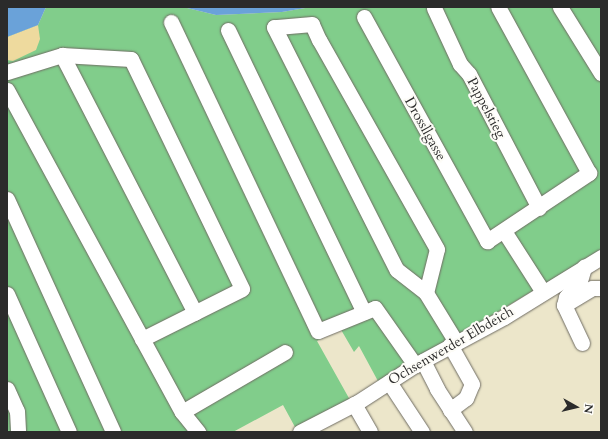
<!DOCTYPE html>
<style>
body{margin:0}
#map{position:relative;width:608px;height:439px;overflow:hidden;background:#ece6ca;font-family:Cardo,serif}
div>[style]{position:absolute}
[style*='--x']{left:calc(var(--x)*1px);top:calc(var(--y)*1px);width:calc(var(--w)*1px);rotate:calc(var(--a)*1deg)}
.green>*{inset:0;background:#81cd8b}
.sand>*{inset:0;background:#eeda9e}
.water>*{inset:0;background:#6aa2d9}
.roads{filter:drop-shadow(0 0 1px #6f6c63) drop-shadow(0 0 1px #6f6c63)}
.minor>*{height:15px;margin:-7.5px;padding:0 7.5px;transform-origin:7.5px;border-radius:7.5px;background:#fff}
span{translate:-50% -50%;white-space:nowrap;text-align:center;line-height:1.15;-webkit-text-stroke:4px #fdfcf7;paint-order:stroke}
.street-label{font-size:14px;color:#2b2b2b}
.frame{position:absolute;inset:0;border:8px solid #2b2b2b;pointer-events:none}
.north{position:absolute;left:556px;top:387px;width:40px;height:40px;-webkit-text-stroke:3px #fdfcf7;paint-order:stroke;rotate:98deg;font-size:11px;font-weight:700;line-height:16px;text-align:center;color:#2b2b2b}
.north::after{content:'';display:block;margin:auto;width:14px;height:18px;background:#2b2b2b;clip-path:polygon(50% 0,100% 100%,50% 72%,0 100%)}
</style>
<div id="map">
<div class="green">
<i style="clip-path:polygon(46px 7px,183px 7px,216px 15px,282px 12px,311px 7px,601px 7px,601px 250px,379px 383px,359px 346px,354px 352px,340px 328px,317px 341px,350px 400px,295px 427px,283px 405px,233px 432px,7px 432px,7px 37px,38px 25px)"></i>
</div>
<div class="sand">
<i style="clip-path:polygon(38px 25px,40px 39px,36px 50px,13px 61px,7px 60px,7px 37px)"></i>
</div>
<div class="water">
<i style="clip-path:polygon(7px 7px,46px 7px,38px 25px,7px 37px)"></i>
<i style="clip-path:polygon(183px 7px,311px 7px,282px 12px,216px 15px)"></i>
</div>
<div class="roads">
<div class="minor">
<i style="--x:560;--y:7;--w:78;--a:58.2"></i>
<i style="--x:434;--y:8;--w:62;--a:65.1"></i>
<i style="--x:460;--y:64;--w:13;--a:48"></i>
<i style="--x:469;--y:74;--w:151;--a:62.4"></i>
<i style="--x:364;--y:17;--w:256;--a:61.2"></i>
<i style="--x:487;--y:241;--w:123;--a:-33.7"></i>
<i style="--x:589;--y:173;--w:189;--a:-118.7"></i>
<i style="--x:171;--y:22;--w:342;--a:64.6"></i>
<i style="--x:318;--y:331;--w:61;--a:-22"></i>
<i style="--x:375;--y:308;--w:70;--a:54.9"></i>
<i style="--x:228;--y:30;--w:313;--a:64.3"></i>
<i style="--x:62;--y:55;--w:290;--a:62.7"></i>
<i style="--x:7;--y:72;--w:58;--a:-17.2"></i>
<i style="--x:62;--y:55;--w:69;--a:3.3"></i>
<i style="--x:131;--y:59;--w:255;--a:64.2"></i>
<i style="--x:242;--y:289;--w:112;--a:153.4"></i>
<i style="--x:7;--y:90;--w:366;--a:61.5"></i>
<i style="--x:182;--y:412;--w:26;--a:51"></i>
<i style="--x:7;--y:199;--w:256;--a:65.5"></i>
<i style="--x:504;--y:231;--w:72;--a:57.4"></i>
<i style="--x:426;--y:293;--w:45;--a:-76"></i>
<i style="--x:437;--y:249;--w:240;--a:-119.4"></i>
<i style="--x:319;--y:40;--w:17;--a:-114"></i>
<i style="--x:312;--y:24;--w:38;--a:175"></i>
<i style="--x:274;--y:27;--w:272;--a:63.2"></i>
<i style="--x:397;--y:270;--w:37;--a:38"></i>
<i style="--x:426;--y:293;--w:57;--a:58.5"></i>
<i style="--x:7;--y:294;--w:151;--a:65.8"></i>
<i style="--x:564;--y:305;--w:33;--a:-31"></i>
<i style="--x:592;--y:288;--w:9;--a:0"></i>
<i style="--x:582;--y:343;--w:42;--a:-115.3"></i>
<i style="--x:564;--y:305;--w:8;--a:-76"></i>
<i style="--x:566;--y:297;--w:21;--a:-49"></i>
<i style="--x:580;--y:281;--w:15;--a:-74"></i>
<i style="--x:423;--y:361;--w:31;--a:63"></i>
<i style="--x:437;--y:389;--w:51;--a:56.9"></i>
<i style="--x:389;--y:382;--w:60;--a:56.6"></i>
<i style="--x:7;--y:389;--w:24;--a:66"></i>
<i style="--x:17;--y:411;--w:21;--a:87"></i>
<i style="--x:354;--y:404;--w:32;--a:60"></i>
<i style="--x:450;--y:410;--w:20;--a:-37"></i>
<i style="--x:466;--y:398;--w:15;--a:-67"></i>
<i style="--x:472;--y:384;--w:45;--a:-119.4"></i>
<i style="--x:182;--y:412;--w:119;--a:-30.2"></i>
<i style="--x:300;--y:432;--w:65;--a:-27.3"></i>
<i style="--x:358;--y:402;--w:68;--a:-33"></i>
<i style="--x:415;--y:365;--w:101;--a:-28.3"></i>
<i style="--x:504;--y:317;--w:114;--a:-31.7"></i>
</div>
</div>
<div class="street-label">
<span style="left:486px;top:108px;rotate:62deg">Pappelstieg</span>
<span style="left:425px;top:129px;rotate:61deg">Drossllgasse</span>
<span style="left:451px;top:346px;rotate:-30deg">Ochsenwerder Elbdeich</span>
</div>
<div class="frame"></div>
<div class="north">N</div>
</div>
